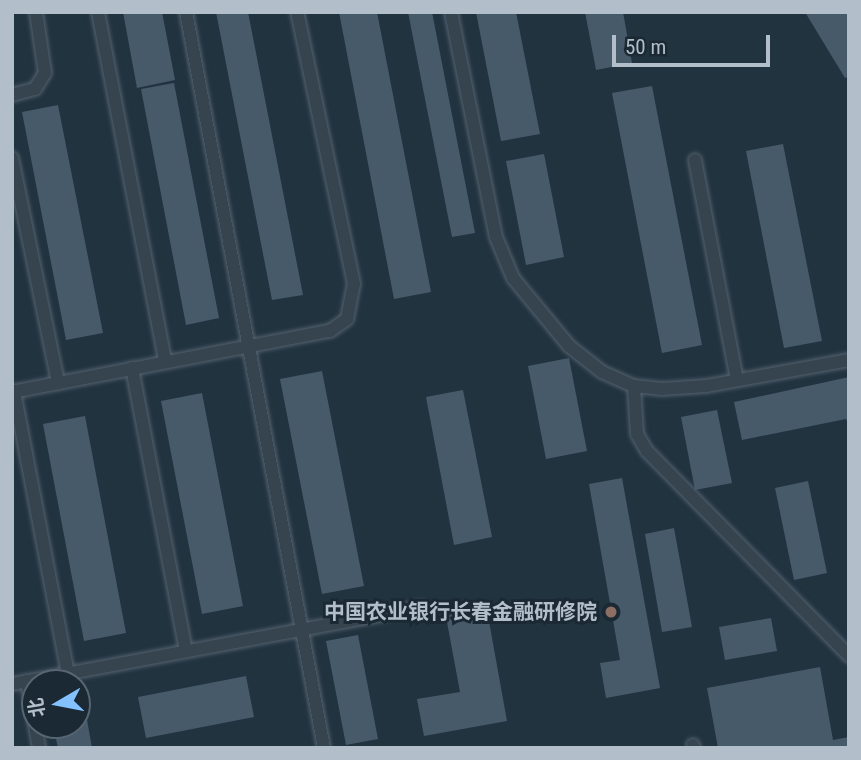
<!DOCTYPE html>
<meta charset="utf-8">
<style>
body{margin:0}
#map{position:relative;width:861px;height:760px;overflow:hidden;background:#223340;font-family:"Roboto Condensed","Noto Sans SC",sans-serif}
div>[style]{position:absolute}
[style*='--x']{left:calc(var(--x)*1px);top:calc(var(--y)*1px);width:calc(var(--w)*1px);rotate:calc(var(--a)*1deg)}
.building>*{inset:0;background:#475a6a}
.roads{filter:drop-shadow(0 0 2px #54626e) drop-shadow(0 0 2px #54626e)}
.lane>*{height:12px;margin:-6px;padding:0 6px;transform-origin:6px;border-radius:6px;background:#364450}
.dots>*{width:19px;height:19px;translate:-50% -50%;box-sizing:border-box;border:4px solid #1b2935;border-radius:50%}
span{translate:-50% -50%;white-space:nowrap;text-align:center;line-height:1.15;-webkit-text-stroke:6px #1b2935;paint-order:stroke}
.poi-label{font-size:21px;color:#b2bfcb;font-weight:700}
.right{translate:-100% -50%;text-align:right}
.frame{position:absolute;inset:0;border:14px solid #b2bfcb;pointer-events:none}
.north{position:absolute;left:21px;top:669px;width:70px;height:70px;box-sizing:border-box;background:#1b2935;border:2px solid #576571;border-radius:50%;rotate:260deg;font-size:19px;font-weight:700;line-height:28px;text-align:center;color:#b2bfcb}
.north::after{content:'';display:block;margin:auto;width:24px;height:32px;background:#83c2ff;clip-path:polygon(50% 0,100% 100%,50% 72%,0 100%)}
.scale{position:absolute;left:612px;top:35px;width:158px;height:32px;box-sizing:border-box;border:4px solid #b2bfcb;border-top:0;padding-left:9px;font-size:21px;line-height:24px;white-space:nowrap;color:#b2bfcb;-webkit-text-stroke:5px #1b2935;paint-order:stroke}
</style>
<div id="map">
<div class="building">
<i style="clip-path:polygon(123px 12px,162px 12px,175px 80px,137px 88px)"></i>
<i style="clip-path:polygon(216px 12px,248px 12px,303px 295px,272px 300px)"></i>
<i style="clip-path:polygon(339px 12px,377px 12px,431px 292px,394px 299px)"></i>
<i style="clip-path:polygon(408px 12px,432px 12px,475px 233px,452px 237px)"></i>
<i style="clip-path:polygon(476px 12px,516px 12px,540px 134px,501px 141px)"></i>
<i style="clip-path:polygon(585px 12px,623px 12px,632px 63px,596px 70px)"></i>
<i style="clip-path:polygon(805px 12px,849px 12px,849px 76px,845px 78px)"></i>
<i style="clip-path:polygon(174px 83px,219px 318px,186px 325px,141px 89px)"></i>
<i style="clip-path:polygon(652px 86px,702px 345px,662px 353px,612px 93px)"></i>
<i style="clip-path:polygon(58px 105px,103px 333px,66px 340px,22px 112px)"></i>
<i style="clip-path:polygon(783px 144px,822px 341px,784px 348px,746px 151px)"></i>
<i style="clip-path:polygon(544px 154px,564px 257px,526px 265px,506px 161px)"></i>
<i style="clip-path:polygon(569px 358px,587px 451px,546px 459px,528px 366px)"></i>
<i style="clip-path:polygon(322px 371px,364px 586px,322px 594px,280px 379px)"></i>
<i style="clip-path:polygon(849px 377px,849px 425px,846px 419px,742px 440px,734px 402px)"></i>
<i style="clip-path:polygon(463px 390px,492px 537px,454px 545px,426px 397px)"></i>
<i style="clip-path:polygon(202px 393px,243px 606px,202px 614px,161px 401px)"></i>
<i style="clip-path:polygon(717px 410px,732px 483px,695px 490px,681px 417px)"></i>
<i style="clip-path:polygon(85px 416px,126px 633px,84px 641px,43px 424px)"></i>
<i style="clip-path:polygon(622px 478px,660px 688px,606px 698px,600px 663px,620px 660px,589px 484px)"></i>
<i style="clip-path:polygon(808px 481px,827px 573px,794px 580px,775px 488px)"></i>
<i style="clip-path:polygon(674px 528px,692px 627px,662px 632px,645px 534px)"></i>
<i style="clip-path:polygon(485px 599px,507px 721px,424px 736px,417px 699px,460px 692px,444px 606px)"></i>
<i style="clip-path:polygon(771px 618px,777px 651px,725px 660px,719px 627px)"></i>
<i style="clip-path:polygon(358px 635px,378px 739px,346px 745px,326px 641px)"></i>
<i style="clip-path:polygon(820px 667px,833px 740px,849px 737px,849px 748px,718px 748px,707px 688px)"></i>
<i style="clip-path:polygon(246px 676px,254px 717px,146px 738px,138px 697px)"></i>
<i style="clip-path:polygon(83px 697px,92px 748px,58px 748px,53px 725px,77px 725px,77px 699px)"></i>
</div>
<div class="roads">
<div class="lane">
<i style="--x:98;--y:12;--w:355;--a:79.1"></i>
<i style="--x:186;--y:12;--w:749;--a:79.38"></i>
<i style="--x:451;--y:12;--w:229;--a:78.7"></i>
<i style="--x:496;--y:237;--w:44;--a:67.5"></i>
<i style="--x:513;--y:278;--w:88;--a:50.5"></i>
<i style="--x:569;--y:346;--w:42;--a:38.2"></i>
<i style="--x:602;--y:372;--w:35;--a:24"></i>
<i style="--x:634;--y:386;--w:28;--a:6"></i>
<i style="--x:662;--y:389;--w:44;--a:-3.9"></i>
<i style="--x:706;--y:386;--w:145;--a:-10.3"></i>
<i style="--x:12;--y:95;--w:24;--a:-15"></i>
<i style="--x:35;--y:89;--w:19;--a:-58"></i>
<i style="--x:45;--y:73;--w:62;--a:-98.4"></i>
<i style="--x:12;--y:158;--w:230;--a:78.4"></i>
<i style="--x:695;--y:160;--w:224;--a:79.2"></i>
<i style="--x:132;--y:368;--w:288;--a:79.2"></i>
<i style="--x:634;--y:386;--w:48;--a:86.4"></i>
<i style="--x:637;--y:434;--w:20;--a:60"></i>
<i style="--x:647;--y:451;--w:288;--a:45.4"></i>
<i style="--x:14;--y:391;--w:287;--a:79.2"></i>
<i style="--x:12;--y:392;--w:324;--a:-10.9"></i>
<i style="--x:330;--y:331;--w:21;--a:-35"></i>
<i style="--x:347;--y:319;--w:36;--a:-79"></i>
<i style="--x:354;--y:284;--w:278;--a:-101.8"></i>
<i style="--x:27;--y:681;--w:68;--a:79.8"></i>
<i style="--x:12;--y:684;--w:417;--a:-10.6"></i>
<i style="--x:693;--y:745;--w:3;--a:72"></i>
</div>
</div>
<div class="dots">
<i style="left:611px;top:612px;background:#8d6e63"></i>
</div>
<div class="poi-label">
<span class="right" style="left:597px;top:612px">中国农业银行长春金融研修院</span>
</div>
<div class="frame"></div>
<div class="north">北</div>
<div class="scale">50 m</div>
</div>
